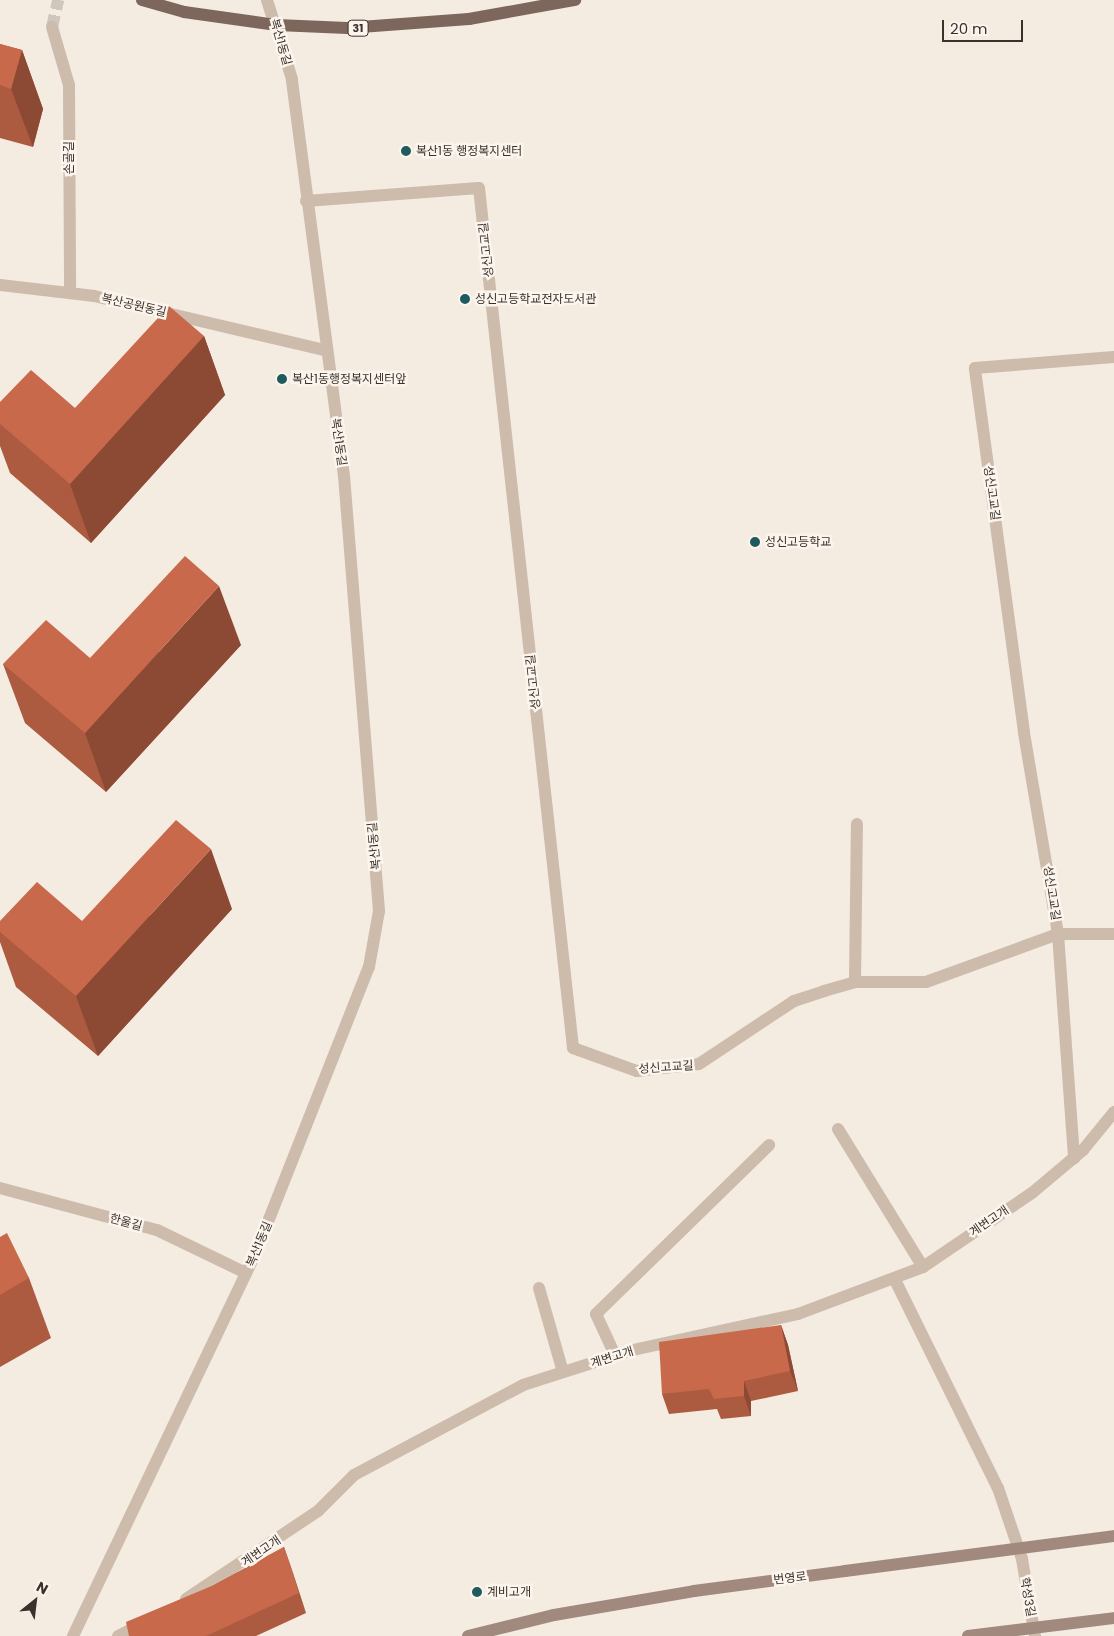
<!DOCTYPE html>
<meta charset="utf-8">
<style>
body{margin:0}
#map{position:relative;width:1114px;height:1636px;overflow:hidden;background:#f4ebe1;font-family:Poppins,"Noto Sans KR",sans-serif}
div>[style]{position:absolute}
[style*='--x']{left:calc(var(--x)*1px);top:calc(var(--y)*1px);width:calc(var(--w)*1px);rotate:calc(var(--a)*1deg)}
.street-tunnel>*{height:12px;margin-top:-6px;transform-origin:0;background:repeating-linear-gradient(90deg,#cfc6bd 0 12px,transparent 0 18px)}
.lane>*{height:12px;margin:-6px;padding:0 6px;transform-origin:6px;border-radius:6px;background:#cdbbac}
.street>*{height:12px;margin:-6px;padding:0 6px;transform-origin:6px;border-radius:6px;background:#cdbbac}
.secondary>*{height:12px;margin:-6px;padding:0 6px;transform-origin:6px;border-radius:6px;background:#a18a7d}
.primary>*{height:12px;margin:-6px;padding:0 6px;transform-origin:6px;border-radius:6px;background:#7d675c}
.secondary-bridge>*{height:12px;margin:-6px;padding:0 6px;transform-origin:6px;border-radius:6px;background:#a18a7d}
.wall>*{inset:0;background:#ac5a40}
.shaded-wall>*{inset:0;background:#8c4a34}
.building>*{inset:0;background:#c8694b}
.dots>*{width:14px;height:14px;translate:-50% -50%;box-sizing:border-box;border:2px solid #fbf5ee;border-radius:50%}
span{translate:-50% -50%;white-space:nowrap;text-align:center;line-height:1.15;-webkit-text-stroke:5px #fbf5ee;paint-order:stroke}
.shield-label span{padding:1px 4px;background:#fbf5ee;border:1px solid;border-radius:4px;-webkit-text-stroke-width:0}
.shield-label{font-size:11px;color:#3b302b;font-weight:700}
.street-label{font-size:12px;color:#3b302b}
.poi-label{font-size:12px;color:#3b302b}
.left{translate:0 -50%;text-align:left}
.north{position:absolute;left:10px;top:1576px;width:50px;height:50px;-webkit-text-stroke:4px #fbf5ee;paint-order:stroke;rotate:29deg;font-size:14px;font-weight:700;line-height:20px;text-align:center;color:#3b302b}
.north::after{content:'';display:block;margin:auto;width:18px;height:22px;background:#3b302b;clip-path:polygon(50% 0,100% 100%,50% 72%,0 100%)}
.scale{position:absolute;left:942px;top:20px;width:81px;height:22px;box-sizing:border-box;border:2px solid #3b302b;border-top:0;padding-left:6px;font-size:15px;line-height:18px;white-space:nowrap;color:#3b302b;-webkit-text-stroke:4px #fbf5ee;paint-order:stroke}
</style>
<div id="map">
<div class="street-tunnel">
<i style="--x:52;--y:27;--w:28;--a:-77"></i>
</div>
<div class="lane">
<i style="--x:0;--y:285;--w:95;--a:6.7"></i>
<i style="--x:94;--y:296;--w:237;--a:13.2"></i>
<i style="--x:1058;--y:934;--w:225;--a:85.9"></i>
<i style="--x:0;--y:1188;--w:163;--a:15"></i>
<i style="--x:157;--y:1230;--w:99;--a:25.8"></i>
<i style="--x:895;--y:1280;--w:232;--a:63.7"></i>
<i style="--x:998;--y:1488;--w:75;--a:71.3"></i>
<i style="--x:1022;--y:1559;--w:78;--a:80.4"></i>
<i style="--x:186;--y:1599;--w:159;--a:-33.7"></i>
<i style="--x:318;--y:1511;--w:51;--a:-45"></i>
<i style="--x:354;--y:1475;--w:191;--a:-28"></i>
<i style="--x:523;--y:1385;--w:115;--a:-17.7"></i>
<i style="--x:633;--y:1350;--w:169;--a:-12.3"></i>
<i style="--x:798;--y:1314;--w:134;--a:-20.6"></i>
<i style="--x:923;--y:1267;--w:132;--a:-34.2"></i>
<i style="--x:1032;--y:1193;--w:67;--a:-40.1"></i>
<i style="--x:1083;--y:1150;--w:49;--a:-50.8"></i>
<i style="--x:118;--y:1636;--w:27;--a:-27"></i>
</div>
<div class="street">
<i style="--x:52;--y:27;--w:60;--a:73.7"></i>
<i style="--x:69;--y:85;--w:207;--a:89.7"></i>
<i style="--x:306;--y:201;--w:173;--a:-4.3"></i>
<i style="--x:479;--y:188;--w:865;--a:83.76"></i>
<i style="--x:573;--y:1048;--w:68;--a:19.8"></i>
<i style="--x:637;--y:1071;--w:62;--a:-6.4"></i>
<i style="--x:699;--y:1064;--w:114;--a:-33.6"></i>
<i style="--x:794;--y:1001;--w:32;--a:-18"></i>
<i style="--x:824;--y:991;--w:32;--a:-16"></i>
<i style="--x:855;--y:982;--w:71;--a:0"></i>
<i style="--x:926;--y:982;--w:140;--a:-20"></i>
<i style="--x:1058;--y:934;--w:56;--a:0"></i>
<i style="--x:1058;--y:934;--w:205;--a:-99.6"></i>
<i style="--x:1024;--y:732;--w:367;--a:-97.7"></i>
<i style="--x:975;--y:368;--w:139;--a:-4.5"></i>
<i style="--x:855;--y:982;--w:158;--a:-89.3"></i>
<i style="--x:838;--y:1129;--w:162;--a:58.4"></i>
<i style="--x:539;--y:1288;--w:87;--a:74.1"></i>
<i style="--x:615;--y:1355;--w:45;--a:-114.9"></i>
<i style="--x:596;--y:1314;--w:242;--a:-44.3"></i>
<i style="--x:73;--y:1636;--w:420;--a:-64.5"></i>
<i style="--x:254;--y:1257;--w:312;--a:-68.4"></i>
<i style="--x:369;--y:967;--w:57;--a:-79.9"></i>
<i style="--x:379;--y:911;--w:436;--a:-94.6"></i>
<i style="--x:344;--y:476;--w:400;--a:-97.5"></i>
<i style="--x:292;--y:79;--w:83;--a:-107.6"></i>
</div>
<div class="secondary">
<i style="--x:468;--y:1636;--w:89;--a:-13.7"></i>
<i style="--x:554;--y:1615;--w:142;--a:-9.7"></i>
<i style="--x:694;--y:1591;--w:152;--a:-7.5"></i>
</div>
<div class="primary">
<i style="--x:142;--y:0;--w:44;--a:15.9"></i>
<i style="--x:184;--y:12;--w:94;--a:8"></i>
<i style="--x:277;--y:25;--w:70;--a:2.5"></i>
<i style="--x:347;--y:28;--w:122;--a:-4.2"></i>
<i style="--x:469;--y:19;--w:108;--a:-10.2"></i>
</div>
<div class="secondary-bridge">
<i style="--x:845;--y:1571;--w:271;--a:-7.4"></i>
<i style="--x:968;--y:1636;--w:147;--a:-7"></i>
</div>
<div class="wall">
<i style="clip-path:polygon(0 44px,22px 50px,43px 109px,33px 147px,0 138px)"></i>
<i style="clip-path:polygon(204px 336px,225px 395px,91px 543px,10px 473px,0 446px,0 402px,75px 408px)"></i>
<i style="clip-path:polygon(241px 645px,106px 792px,25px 723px,3px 664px,90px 658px)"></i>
<i style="clip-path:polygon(232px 909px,98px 1056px,16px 987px,0 942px,0 921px,82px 921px)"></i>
<i style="clip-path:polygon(0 1237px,29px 1278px,51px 1338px,0 1367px)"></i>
<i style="clip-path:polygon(781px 1325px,788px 1345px,798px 1391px,751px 1401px,751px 1416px,721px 1419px,717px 1409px,669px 1414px,662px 1394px)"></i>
<i style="clip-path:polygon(284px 1547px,306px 1613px,256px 1636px,129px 1636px,214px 1585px)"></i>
</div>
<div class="shaded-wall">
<i style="clip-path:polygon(22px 50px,43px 109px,33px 147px,11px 89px)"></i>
<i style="clip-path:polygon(204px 336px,225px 395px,91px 543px,70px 484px)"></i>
<i style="clip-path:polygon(219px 586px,241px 645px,106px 792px,85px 733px)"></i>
<i style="clip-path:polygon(211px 849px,232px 909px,98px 1056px,76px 996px)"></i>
<i style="clip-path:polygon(781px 1325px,788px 1345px,798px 1391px,790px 1371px)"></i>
<i style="clip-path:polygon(744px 1381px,751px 1401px,751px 1416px,744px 1396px)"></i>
<i style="clip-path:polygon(284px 1547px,291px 1567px,306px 1613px,299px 1593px)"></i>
</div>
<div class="building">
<i style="clip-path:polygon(0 44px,22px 50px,11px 89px,0 85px)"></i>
<i style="clip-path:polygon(169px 306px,204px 336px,70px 484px,0 424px,0 402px,31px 370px,75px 408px)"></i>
<i style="clip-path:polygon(185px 556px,219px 586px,85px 733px,3px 664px,46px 620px,90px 658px)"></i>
<i style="clip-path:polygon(176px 820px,211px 849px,76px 996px,0 932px,0 921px,37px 882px,82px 921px)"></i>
<i style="clip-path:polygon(7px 1233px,29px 1278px,0 1295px,0 1237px)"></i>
<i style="clip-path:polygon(781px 1325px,790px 1371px,744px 1381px,744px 1396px,714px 1399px,709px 1389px,662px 1394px,659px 1342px)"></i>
<i style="clip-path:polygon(284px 1547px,299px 1593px,206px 1636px,129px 1636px,126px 1622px,214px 1585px)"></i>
</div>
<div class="dots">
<i style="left:406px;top:151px;background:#1f5a5e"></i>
<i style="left:465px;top:299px;background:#1f5a5e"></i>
<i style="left:282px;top:379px;background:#1f5a5e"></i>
<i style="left:755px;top:542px;background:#1f5a5e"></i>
<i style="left:477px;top:1592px;background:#1f5a5e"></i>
</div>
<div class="shield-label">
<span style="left:358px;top:28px">31</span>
</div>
<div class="street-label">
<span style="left:281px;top:42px;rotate:74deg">복산1동길</span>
<span style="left:69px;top:158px;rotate:-90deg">손골길</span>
<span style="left:486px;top:250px;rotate:-96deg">성신고교길</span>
<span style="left:134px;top:305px;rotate:13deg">복산공원동길</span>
<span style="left:339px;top:442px;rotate:82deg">복산1동길</span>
<span style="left:992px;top:493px;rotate:82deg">성신고교길</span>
<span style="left:533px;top:682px;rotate:-96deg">성신고교길</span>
<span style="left:374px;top:846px;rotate:-95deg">복산1동길</span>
<span style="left:1052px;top:893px;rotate:81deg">성신고교길</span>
<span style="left:666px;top:1067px;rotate:-4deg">성신고교길</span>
<span style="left:989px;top:1221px;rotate:-34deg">계변고개</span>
<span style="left:126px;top:1222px;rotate:15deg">한울길</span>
<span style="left:259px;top:1244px;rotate:-67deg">복산1동길</span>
<span style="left:612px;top:1357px;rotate:-17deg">계변고개</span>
<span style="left:261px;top:1551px;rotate:-34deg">계변고개</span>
<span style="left:790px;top:1578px;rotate:-7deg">번영로</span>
<span style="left:1028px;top:1597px;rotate:80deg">학성3길</span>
</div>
<div class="poi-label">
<span class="left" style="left:416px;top:151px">복산1동 행정복지센터</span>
<span class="left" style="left:475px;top:299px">성신고등학교전자도서관</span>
<span class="left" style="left:292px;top:379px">복산1동행정복지센터앞</span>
<span class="left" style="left:765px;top:542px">성신고등학교</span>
<span class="left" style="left:487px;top:1592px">계비고개</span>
</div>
<div class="north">N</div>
<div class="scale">20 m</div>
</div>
